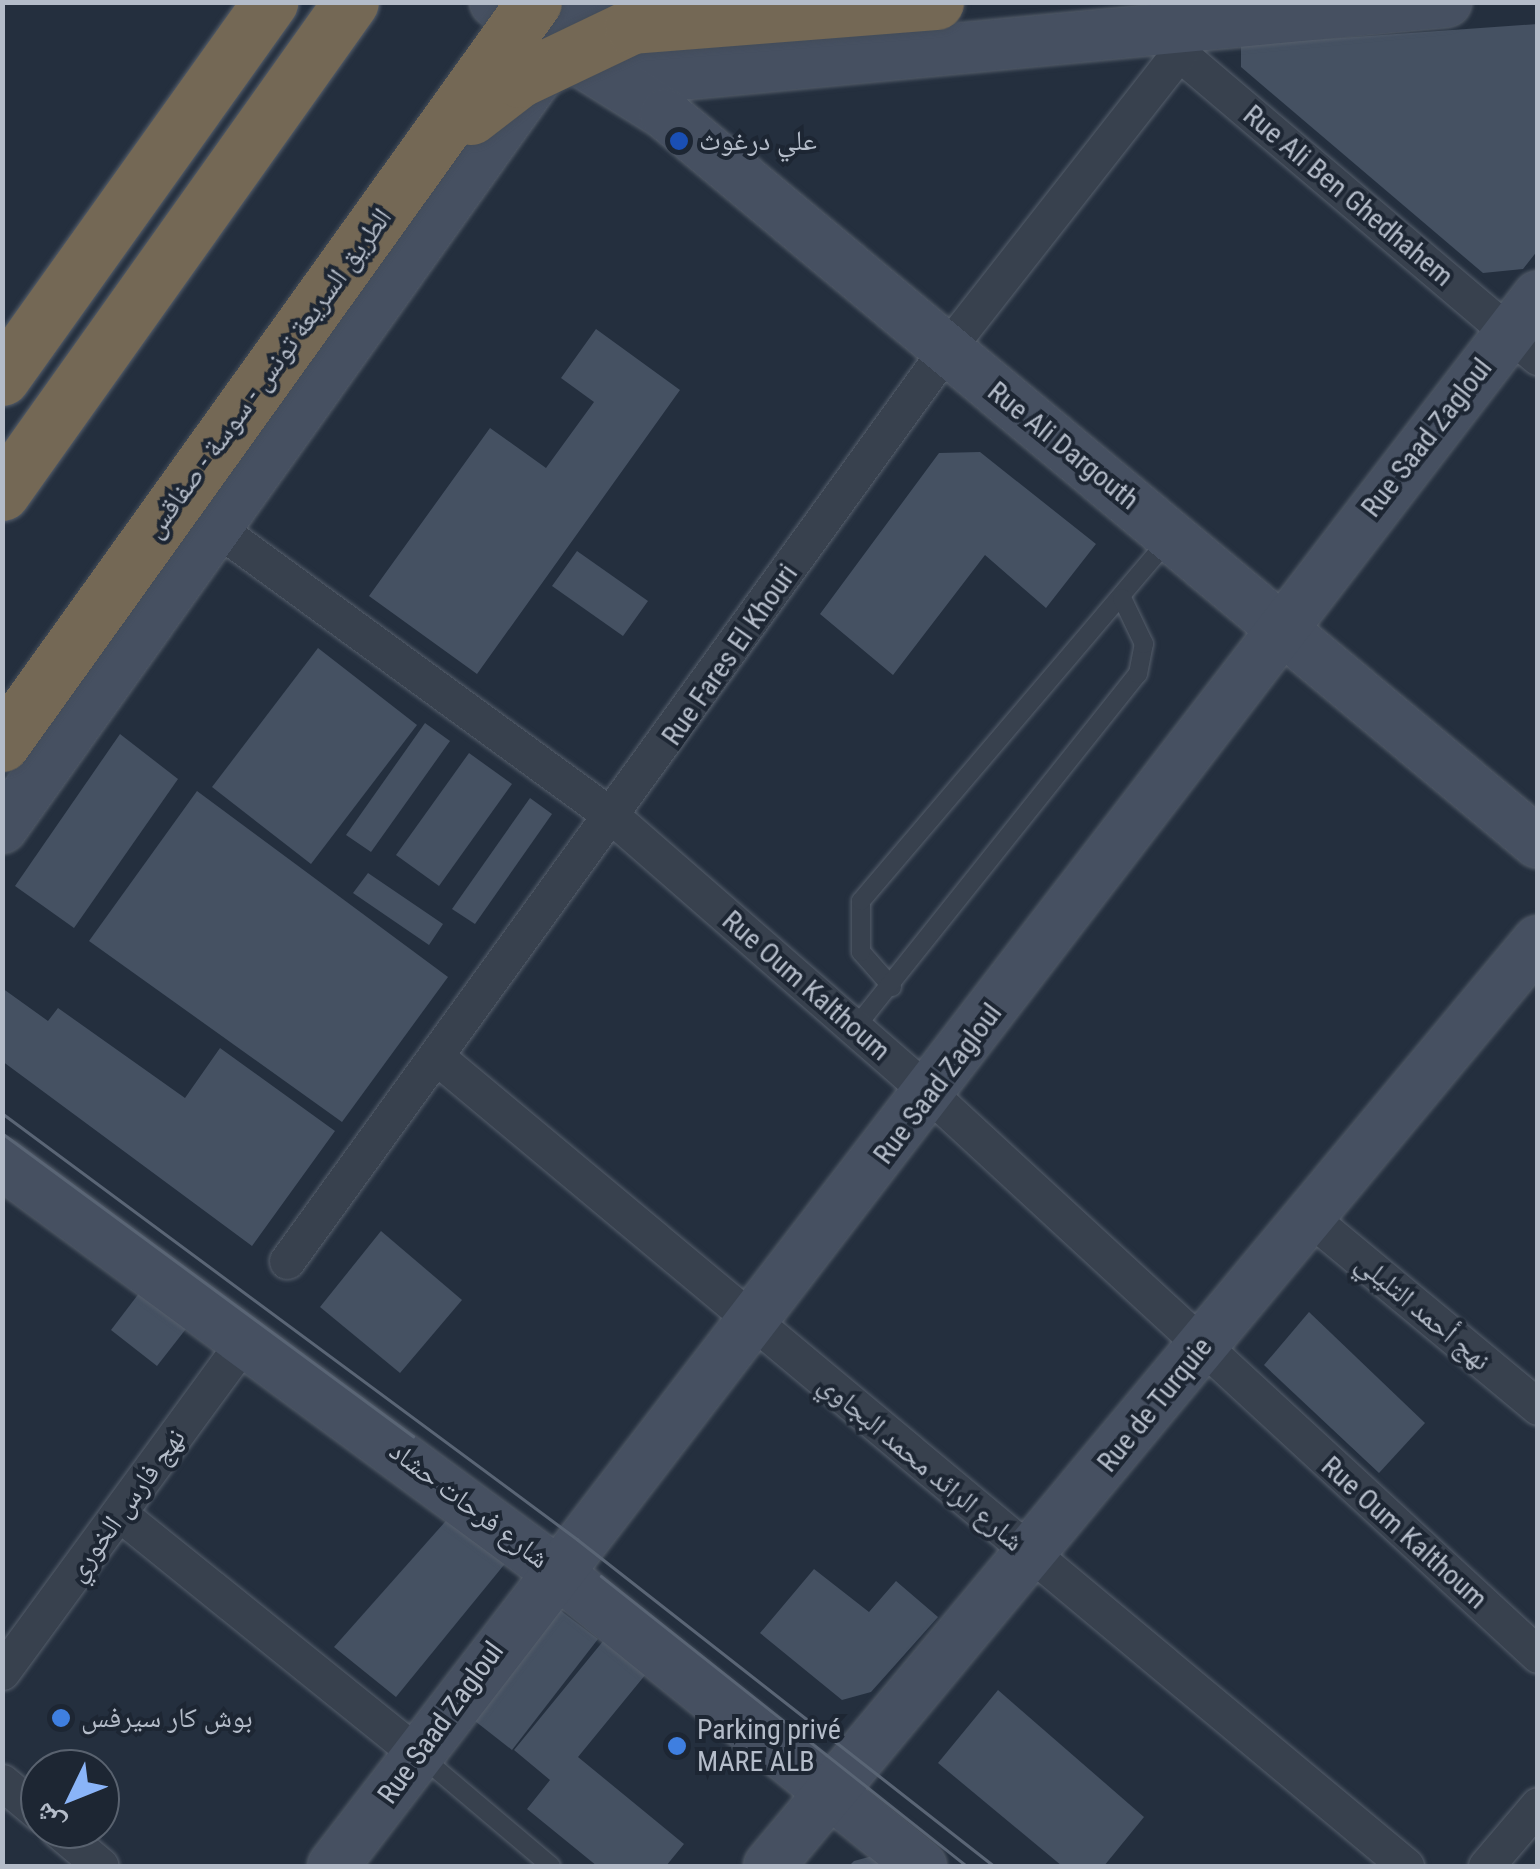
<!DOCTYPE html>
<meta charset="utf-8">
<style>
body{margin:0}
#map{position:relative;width:1540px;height:1869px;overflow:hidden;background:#242f3e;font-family:"Roboto Condensed","Noto Naskh Arabic",sans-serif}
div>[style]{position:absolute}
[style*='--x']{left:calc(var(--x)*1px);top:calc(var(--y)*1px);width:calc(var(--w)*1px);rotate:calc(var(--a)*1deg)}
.building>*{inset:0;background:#455162}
.roads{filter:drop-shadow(0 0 2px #565f6c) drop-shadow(0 0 2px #565f6c)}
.lane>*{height:18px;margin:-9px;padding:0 9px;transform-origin:9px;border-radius:9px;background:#38414e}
.street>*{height:35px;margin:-17.5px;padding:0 17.5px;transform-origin:17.5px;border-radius:17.5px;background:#38414e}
.secondary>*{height:50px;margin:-25px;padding:0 25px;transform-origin:25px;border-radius:25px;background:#465061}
.highway>*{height:55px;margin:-27.5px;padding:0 27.5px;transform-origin:27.5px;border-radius:27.5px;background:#746855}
.tram>*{height:2.5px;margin:-1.25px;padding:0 1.25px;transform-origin:1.25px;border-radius:1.25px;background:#5a6575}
.bridges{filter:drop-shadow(0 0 2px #434c59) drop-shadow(0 0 2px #434c59)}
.highway-bridge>*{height:55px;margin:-27.5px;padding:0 27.5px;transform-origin:27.5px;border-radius:27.5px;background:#746855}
.dots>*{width:28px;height:28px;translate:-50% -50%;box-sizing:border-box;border:5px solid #1d2633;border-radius:50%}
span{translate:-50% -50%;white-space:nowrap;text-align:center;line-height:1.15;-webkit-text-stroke:8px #1d2633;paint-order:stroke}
.poi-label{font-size:28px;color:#b4bcc9}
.left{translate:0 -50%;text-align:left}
.street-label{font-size:28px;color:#b4bcc9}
.frame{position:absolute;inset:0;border:5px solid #b4bcc9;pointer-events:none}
.north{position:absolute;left:20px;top:1749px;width:100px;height:100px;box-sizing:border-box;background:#1d2633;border:2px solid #59626f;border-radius:50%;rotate:227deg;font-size:28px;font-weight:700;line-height:40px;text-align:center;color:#b4bcc9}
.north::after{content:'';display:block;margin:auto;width:35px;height:45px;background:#8ab4f8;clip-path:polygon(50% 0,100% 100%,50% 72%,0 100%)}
</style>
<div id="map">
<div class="building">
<i style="clip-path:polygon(1538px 24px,1538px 250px,1523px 269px,1483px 273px,1241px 67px,1241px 45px)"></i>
<i style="clip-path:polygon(596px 329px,680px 390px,477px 674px,369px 596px,490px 428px,546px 468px,594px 402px,561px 378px)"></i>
<i style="clip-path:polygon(980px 452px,1096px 544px,1046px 608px,985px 555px,893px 675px,820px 614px,939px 453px)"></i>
<i style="clip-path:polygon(577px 551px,648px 601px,623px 636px,552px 586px)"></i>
<i style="clip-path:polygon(318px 648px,417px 725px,311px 864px,212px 787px)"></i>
<i style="clip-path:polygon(425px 723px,450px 741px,371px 852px,346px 835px)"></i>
<i style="clip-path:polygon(120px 734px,178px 779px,74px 928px,15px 886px)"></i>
<i style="clip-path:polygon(469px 753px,512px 784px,439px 886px,396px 855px)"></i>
<i style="clip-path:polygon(197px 791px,448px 977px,342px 1122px,89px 941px)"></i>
<i style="clip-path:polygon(530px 798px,552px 814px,475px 924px,452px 909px)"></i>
<i style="clip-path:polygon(368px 873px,443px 924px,429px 945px,353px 893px)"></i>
<i style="clip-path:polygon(2px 988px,48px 1021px,58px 1008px,185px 1098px,220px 1048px,335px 1131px,252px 1246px,2px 1061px)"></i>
<i style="clip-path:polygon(381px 1231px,462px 1300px,400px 1373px,320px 1307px)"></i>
<i style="clip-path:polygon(143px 1288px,189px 1325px,157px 1366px,111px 1330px)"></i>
<i style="clip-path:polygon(1309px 1312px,1425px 1423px,1379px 1473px,1264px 1365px)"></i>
<i style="clip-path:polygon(452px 1514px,508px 1560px,396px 1697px,334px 1647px)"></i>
<i style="clip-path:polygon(814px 1569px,869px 1612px,896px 1581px,938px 1617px,871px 1692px,842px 1700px,760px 1633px)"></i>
<i style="clip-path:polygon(552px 1604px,598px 1639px,512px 1750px,466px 1714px)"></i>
<i style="clip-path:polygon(604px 1640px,646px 1674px,578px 1757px,684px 1844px,666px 1866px,597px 1866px,527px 1809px,550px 1780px,514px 1750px)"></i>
<i style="clip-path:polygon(998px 1690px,1144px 1817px,1104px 1866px,1062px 1866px,938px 1763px)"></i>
<i style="clip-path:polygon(876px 1855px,891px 1866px,849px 1866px,854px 1861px)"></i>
</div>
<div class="roads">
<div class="lane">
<i style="--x:892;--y:987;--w:47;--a:-131.5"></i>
<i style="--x:861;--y:952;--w:51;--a:-90"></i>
<i style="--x:861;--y:901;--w:475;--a:-49.6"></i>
<i style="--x:855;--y:1028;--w:453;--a:-51.4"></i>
<i style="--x:1138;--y:674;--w:31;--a:-79"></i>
<i style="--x:1144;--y:644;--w:51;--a:-115.6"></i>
<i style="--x:422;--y:1757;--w:169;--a:40.2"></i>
</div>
<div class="street">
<i style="--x:1178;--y:29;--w:24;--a:88"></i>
<i style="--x:1179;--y:53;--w:470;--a:40.3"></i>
<i style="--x:214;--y:526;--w:495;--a:36.1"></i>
<i style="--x:614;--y:818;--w:421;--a:41.1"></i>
<i style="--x:931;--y:1095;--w:826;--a:42.69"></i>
<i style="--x:438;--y:1058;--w:1261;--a:39.85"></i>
<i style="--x:1308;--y:1216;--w:299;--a:39.7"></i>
<i style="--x:287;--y:1261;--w:1124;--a:-54.12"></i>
<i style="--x:946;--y:350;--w:377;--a:-51.9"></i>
<i style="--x:120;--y:1514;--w:384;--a:38.9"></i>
<i style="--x:2;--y:1672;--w:415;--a:-53.8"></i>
<i style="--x:2;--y:1782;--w:50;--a:40.1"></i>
<i style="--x:57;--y:1829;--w:57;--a:40.1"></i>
<i style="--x:1486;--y:1866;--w:80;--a:-49.6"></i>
</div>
<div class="secondary">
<i style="--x:495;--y:2;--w:103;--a:34.8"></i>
<i style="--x:580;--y:61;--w:69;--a:14.2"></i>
<i style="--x:647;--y:78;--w:803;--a:-5.43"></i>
<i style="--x:580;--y:61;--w:100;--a:31.9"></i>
<i style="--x:665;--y:114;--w:1137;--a:39.86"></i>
<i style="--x:2;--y:828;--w:1014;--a:-54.51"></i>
<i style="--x:2;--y:1163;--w:684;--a:36.38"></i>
<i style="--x:553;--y:1569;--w:473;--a:38.9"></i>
<i style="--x:333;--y:1866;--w:1979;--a:-52.49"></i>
<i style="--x:769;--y:1866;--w:1203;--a:-50.26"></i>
</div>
<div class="highway">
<i style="--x:2;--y:378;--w:462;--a:-54.5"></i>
<i style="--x:2;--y:493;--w:602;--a:-54.6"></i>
</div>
</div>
<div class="tram">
<i style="--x:2;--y:1113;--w:716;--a:36.53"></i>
<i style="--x:577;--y:1539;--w:530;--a:38.1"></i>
<i style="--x:2;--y:1133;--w:511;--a:36.4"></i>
<i style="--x:601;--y:1576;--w:467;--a:38.4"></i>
</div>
<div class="bridges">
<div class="highway-bridge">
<i style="--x:471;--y:117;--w:61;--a:-37.6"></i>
<i style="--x:519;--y:80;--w:125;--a:-25.5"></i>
<i style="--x:632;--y:26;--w:305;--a:-4.5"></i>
<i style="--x:2;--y:744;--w:913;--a:-54.36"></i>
</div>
</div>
<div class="dots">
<i style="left:679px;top:141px;background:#1a4fb4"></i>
<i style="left:61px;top:1718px;background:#3f7fe0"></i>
<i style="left:677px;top:1746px;background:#3f7fe0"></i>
</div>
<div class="poi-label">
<span class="left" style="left:699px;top:141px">علي درغوث</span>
<span class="left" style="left:81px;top:1718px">بوش كار سيرفس</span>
<span class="left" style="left:697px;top:1746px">Parking privé<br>MARE ALB</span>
</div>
<div class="street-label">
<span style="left:1348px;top:196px;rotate:40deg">Rue Ali Ben Ghedhahem</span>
<span style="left:268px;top:373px;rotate:-54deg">الطريق السريعة تونس - سوسة - صفاقس</span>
<span style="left:1427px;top:438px;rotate:-52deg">Rue Saad Zagloul</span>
<span style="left:1063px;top:446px;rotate:39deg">Rue Ali Dargouth</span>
<span style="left:730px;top:655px;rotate:-55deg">Rue Fares El Khouri</span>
<span style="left:806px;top:986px;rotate:41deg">Rue Oum Kalthoum</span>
<span style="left:938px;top:1084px;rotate:-53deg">Rue Saad Zagloul</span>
<span style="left:1423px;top:1312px;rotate:40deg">نهج أحمد التليلي</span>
<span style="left:1155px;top:1405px;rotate:-51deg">Rue de Turquie</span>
<span style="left:921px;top:1463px;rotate:40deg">شارع الرائد محمد البجاوي</span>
<span style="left:126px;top:1505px;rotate:-54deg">نهج فارس الخوري</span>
<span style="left:469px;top:1505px;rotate:37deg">شارع فرحات حشاد</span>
<span style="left:1404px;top:1533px;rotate:42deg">Rue Oum Kalthoum</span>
<span style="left:441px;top:1723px;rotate:-54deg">Rue Saad Zagloul</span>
</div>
<div class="frame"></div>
<div class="north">ش</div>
</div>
